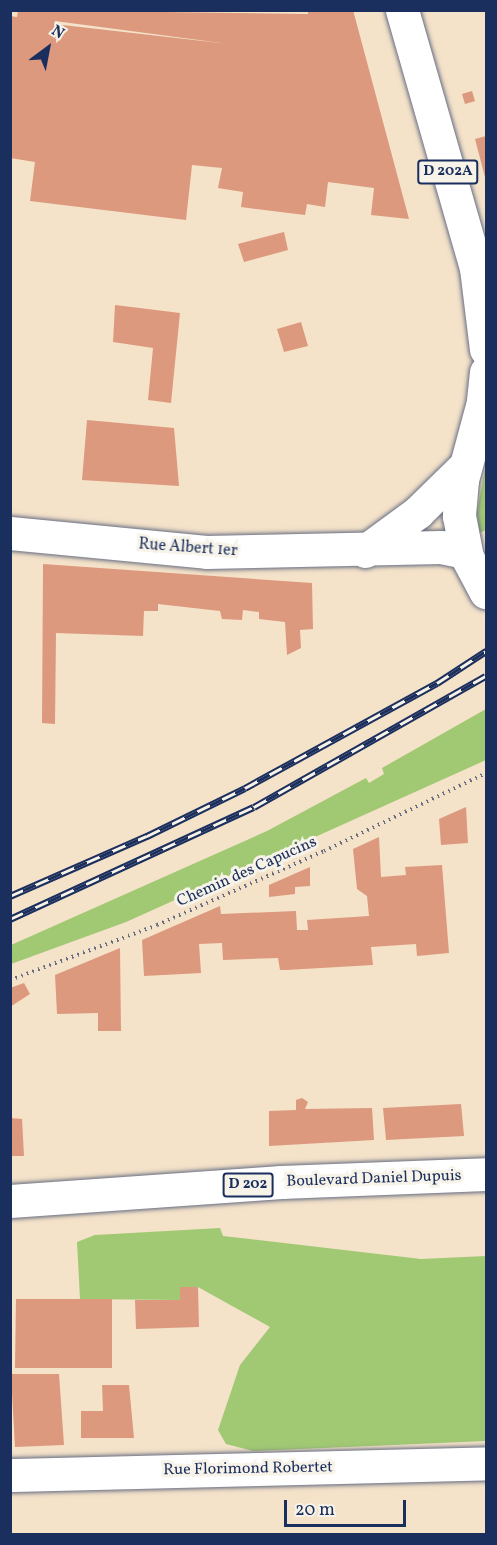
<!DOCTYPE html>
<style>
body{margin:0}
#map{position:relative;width:497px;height:1545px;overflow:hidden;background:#f4e2c9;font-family:Vollkorn,serif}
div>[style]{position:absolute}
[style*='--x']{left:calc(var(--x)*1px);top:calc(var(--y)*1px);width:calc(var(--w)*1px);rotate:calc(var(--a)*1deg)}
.green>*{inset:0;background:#a1c873}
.building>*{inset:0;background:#dc997d}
.path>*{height:4px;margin-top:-2px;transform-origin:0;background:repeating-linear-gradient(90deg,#676e83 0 1.5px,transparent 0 6px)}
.roads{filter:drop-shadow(0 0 2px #676e83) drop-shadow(0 0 2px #676e83)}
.minor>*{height:33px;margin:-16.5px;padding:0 16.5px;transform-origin:16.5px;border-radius:16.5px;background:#fff}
.major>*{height:33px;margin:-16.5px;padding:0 16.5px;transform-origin:16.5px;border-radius:16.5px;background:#fff}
.rail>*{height:7px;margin-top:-3.5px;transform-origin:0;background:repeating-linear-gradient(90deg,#f7f3e8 0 14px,#1b2f5e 0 28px);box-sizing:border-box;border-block:2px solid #1b2f5e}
span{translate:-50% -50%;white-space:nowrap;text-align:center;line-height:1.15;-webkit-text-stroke:6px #f7f3e8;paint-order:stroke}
.shield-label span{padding:2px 4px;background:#f7f3e8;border:2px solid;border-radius:4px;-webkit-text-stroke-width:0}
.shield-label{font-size:15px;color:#1b2f5e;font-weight:700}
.street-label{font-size:16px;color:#1b2f5e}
.frame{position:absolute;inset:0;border:12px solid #1b2f5e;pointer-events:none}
.north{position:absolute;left:18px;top:18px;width:60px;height:60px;-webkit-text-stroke:4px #f7f3e8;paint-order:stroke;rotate:32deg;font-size:16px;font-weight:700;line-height:24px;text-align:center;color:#1b2f5e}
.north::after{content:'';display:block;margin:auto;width:21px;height:27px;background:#1b2f5e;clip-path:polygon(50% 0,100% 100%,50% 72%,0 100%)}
.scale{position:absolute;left:284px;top:1500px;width:122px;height:27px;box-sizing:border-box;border:3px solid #1b2f5e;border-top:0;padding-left:8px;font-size:18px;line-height:21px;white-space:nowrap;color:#1b2f5e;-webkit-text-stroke:4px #f7f3e8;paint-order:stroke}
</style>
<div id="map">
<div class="green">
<i style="clip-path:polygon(486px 464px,486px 530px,479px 533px,477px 512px)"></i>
<i style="clip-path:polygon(486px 709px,486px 760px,126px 922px,11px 964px,11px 945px,267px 831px,366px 778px,369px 783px,384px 774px,382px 768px)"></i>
<i style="clip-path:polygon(220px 1228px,223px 1236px,421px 1259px,486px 1256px,486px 1441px,253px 1451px,226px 1444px,218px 1430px,240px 1365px,270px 1327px,198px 1287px,180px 1287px,180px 1300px,80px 1299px,77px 1242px,95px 1235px)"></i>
</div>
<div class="building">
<i style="clip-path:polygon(evenodd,18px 10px,308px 14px,308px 10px,353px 10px,409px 219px,371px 215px,374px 188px,328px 182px,325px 207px,307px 204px,305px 215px,241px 207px,243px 192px,218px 188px,222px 168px,192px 165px,186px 220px,30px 201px,35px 162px,10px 158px,10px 16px,17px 17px,18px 10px,55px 21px,229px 44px,54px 24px,55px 21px)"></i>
<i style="clip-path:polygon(472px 91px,475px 101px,465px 104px,462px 94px)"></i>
<i style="clip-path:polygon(486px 136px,486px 181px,475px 139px)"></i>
<i style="clip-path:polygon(284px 232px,288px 250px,244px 262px,238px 244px)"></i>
<i style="clip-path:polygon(115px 305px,180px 313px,171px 403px,148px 400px,153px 348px,113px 342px)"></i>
<i style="clip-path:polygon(301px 322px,308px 346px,284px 352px,277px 329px)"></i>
<i style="clip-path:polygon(87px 420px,174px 428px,179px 486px,82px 480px)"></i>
<i style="clip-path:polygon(43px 564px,312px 583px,313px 629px,300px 630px,301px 648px,287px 655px,285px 622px,259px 619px,259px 612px,243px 610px,242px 620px,222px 619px,220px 611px,158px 604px,158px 611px,144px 611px,143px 636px,56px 633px,55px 724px,42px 723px)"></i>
<i style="clip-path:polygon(466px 807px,468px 843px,441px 845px,439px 819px)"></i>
<i style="clip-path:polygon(379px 837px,381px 877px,406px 875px,405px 867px,442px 865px,449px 953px,417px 956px,416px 944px,371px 947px,373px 965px,286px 970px,280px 970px,278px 958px,223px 960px,222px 943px,199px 944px,201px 973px,144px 976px,142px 940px,220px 906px,221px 914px,296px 911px,297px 930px,308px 930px,307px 920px,369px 916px,367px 896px,357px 889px,353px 849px)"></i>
<i style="clip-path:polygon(310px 867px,310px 886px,295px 887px,295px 894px,269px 897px,269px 885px)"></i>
<i style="clip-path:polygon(120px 948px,121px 1031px,98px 1031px,98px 1013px,57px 1014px,55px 975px)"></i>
<i style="clip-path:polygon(24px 983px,30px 994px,10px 1007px,10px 988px)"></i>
<i style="clip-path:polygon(302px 1098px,308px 1102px,305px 1109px,372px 1108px,374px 1140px,269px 1146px,269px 1111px,296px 1110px,296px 1100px)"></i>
<i style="clip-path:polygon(461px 1104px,464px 1136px,386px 1140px,383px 1108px)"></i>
<i style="clip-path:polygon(10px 1118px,22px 1119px,24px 1156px,10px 1156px)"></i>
<i style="clip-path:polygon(180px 1287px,198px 1287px,199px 1327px,136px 1329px,135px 1300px,180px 1300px)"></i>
<i style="clip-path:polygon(16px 1299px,112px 1299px,112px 1368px,15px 1368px)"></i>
<i style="clip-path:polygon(11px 1374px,59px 1374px,64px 1445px,15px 1447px)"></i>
<i style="clip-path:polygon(102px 1385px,129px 1385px,134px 1438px,81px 1438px,81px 1411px,103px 1411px)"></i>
</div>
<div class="path">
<i style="--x:10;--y:980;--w:157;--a:-20.5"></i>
<i style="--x:157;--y:925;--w:183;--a:-23.9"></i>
<i style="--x:324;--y:851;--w:180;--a:-25.7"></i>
</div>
<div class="roads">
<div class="minor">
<i style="--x:10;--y:533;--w:197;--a:5.5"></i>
<i style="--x:206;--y:552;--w:235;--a:-1.2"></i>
<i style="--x:441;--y:547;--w:25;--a:12"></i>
<i style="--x:365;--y:551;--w:66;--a:-36.3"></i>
<i style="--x:418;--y:512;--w:66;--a:-44.4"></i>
<i style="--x:10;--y:1475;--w:476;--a:-1.4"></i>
</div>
<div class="major">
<i style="--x:402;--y:10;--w:268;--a:74"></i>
<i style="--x:476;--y:268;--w:82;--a:83"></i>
<i style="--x:486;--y:372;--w:30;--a:96"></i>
<i style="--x:483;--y:402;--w:81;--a:105.1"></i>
<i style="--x:462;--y:480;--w:36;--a:95"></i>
<i style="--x:459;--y:516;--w:42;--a:79"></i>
<i style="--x:467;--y:557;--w:40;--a:62"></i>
<i style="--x:10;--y:1201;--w:272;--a:-4"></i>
<i style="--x:281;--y:1182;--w:205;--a:-2.2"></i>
</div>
</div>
<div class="rail">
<i style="--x:10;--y:896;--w:150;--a:-23.7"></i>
<i style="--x:147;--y:836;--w:109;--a:-26.1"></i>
<i style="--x:245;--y:788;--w:219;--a:-28.7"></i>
<i style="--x:437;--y:683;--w:59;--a:-33.1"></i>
<i style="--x:10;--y:919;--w:268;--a:-24.7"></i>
<i style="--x:254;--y:807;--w:266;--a:-29.5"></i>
</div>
<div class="shield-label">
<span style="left:448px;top:172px">D 202A</span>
<span style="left:248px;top:1185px">D 202</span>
</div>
<div class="street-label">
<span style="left:188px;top:548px;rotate:4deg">Rue Albert 1er</span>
<span style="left:247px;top:872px;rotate:-24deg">Chemin des Capucins</span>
<span style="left:374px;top:1179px;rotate:-2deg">Boulevard Daniel Dupuis</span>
<span style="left:248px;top:1469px;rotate:-1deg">Rue Florimond Robertet</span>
</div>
<div class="frame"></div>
<div class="north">N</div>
<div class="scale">20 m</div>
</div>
